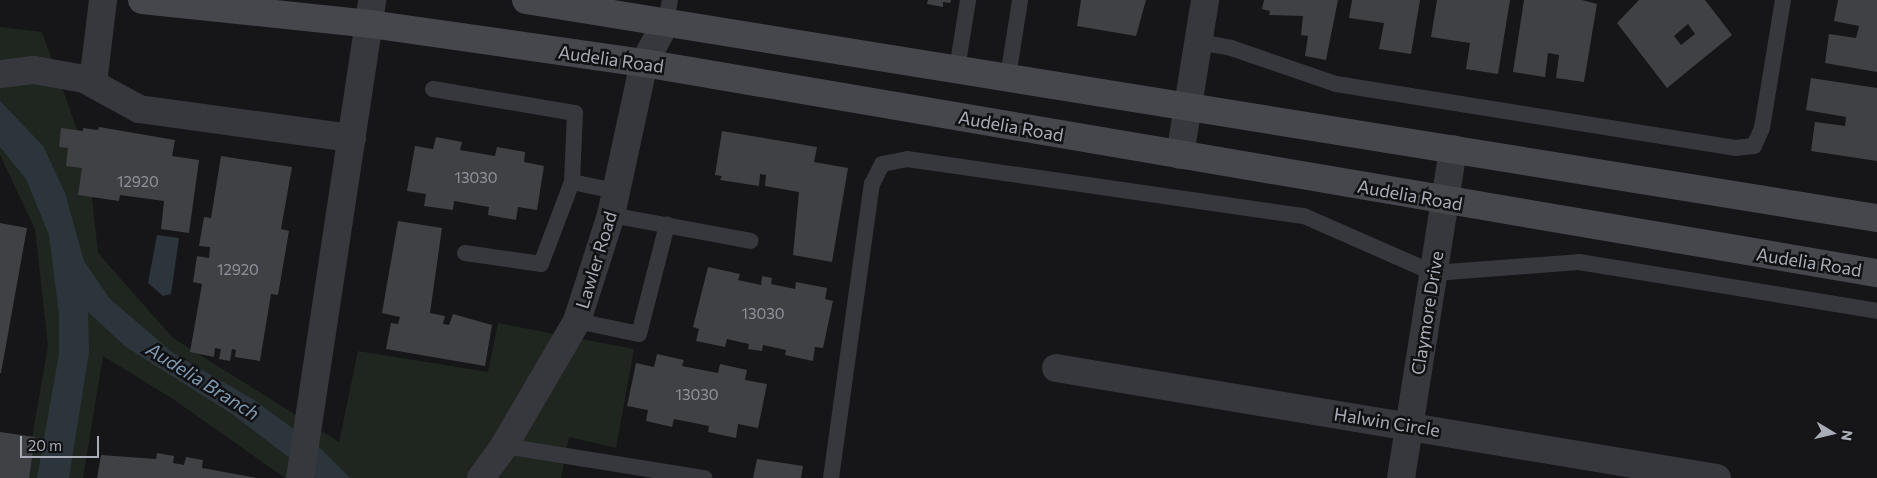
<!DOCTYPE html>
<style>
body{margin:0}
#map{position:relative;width:1877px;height:478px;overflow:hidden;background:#161618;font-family:Commissioner,sans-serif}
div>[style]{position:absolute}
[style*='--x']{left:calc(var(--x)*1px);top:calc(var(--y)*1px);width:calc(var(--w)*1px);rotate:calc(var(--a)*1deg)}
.green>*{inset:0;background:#1e261f}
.water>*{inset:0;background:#2c353c}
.building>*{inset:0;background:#404145}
.service>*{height:16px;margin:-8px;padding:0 8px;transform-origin:8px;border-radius:8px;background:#37383d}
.minor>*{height:28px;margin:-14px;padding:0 14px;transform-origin:14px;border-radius:14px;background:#37383d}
.secondary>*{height:28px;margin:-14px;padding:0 14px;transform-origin:14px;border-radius:14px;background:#45474d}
span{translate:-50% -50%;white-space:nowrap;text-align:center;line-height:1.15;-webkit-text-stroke:5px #111113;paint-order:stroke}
.number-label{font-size:15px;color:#8e929b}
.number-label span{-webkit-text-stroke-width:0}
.street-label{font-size:18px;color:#a8adb8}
.water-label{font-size:19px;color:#7f9bb3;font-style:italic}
.north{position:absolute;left:1807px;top:408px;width:50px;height:50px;-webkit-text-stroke:4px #111113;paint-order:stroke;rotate:99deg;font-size:14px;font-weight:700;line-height:20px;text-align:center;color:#a8adb8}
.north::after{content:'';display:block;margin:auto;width:18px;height:22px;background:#a8adb8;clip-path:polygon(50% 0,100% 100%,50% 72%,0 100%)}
.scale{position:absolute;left:20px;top:436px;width:79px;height:22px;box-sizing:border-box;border:2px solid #a8adb8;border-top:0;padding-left:6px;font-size:15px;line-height:18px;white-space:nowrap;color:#a8adb8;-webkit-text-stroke:4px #111113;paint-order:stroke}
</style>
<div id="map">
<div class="green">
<i style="clip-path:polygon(0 27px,42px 32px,88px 160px,98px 253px,173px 338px,339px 442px,358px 351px,488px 372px,498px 323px,634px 349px,616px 448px,569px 437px,561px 478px,285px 478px,173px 399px,103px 356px,83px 478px,25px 478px,48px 346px,35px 229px,0 155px)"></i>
</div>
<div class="water">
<i style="clip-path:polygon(0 101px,43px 146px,65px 193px,84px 261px,110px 299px,173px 353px,254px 400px,321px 449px,350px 478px,316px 478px,232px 414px,126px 347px,88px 312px,89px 352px,69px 478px,37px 478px,59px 354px,59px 314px,49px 235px,26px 179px,0 147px)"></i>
<i style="clip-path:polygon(157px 235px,179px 238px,171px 294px,163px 296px,148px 283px)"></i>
</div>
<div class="building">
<i style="clip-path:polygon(928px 0,951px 0,950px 3px,943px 2px,943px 7px,927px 4px)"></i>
<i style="clip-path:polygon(1081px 0,1146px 0,1136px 36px,1077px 26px)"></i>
<i style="clip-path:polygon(1264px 0,1338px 0,1326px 60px,1305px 56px,1308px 36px,1301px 35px,1303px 16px,1269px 15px,1270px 11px,1262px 9px)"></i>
<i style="clip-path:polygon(1352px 0,1420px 0,1411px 54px,1379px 49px,1384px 23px,1349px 18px)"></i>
<i style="clip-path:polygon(1437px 0,1510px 0,1498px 74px,1466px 69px,1470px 43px,1431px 37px)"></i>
<i style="clip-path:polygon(1524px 0,1582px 0,1597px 4px,1584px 82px,1556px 78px,1559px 55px,1548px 53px,1545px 77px,1513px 72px)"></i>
<i style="clip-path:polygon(evenodd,1639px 0,1705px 0,1732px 35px,1667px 88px,1617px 23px,1639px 0,1688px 24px,1695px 34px,1681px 45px,1674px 36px,1688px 24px)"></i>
<i style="clip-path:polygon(1838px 0,1877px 0,1877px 72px,1825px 63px,1829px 34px,1856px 38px,1859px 26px,1834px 21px)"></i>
<i style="clip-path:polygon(1811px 78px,1877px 88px,1877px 161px,1811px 151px,1815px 122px,1845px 126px,1846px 117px,1806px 110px)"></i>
<i style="clip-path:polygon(99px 127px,175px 140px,172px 156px,199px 160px,189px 233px,161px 229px,164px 201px,120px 195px,119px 201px,78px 195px,82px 168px,66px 166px,68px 148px,59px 147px,61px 128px,83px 131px,83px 128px,98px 130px)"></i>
<i style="clip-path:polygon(722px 131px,817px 147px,814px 162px,848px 168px,832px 262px,793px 255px,799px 192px,765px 186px,766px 175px,760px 174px,759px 186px,720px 180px,722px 176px,715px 175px)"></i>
<i style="clip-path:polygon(436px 137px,462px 142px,460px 150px,495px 156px,497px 147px,525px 152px,524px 162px,544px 166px,537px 210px,518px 207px,516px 220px,488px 215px,489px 207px,454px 201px,453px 210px,424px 206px,426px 194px,407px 191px,415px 146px,433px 149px)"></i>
<i style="clip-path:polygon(221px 156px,292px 167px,281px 229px,289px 231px,278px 295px,271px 294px,260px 361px,235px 357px,236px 350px,232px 349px,230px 361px,219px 359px,221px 349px,215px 348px,214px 357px,190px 352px,202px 284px,193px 282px,197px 256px,209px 258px,210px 247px,199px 246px,204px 217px,211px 218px)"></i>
<i style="clip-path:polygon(398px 221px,442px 228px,430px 313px,445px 316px,443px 324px,449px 325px,453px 314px,492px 325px,485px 366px,386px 349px,391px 323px,398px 324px,400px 317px,382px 313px)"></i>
<i style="clip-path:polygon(0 223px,27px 228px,1px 373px,0 373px)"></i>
<i style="clip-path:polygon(708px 267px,740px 274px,738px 280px,761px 285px,762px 276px,772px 278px,771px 284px,795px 289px,796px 282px,827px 288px,825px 299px,833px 301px,823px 348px,815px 347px,813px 361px,785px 355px,786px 350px,763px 345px,762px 351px,748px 349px,749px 344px,727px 339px,725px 347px,696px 341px,699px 329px,693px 327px)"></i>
<i style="clip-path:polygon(657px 354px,684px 360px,682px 366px,718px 373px,720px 364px,747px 370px,745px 380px,767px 384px,758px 428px,738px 424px,736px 438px,708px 432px,709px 426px,674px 419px,672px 427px,646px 421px,648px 410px,627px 406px,636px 363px,654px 367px)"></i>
<i style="clip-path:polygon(0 432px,35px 437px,29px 478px,0 478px)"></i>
<i style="clip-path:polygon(157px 453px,174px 456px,173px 463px,184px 465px,186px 457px,203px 460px,202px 468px,257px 478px,97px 478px,101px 455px,156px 459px)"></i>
<i style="clip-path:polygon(757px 459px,803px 466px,801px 478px,753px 478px)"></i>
</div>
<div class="service">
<i style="--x:666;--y:22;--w:22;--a:-80"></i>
<i style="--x:1198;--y:42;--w:34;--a:10"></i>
<i style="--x:1231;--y:48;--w:111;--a:18.9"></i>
<i style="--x:1336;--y:84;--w:404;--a:9.1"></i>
<i style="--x:1735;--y:148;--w:19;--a:-6"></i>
<i style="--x:1754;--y:146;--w:20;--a:-66"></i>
<i style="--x:1762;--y:128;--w:130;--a:-80.7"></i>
<i style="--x:957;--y:69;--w:70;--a:-80.9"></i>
<i style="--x:1008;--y:77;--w:78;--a:-81.1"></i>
<i style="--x:433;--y:89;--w:144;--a:9.6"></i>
<i style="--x:575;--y:113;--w:69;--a:92.5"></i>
<i style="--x:572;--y:182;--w:45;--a:11.6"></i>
<i style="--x:611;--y:215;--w:142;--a:10.5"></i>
<i style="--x:465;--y:253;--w:77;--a:8.2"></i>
<i style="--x:541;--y:264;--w:88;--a:-69.3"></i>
<i style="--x:577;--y:321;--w:63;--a:11.8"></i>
<i style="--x:639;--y:334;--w:113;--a:-75.6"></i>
<i style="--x:504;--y:446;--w:203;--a:9.1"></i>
<i style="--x:831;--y:478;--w:297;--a:-82.1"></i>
<i style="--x:872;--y:184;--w:22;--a:-63"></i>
<i style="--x:882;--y:164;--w:25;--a:-11"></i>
<i style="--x:907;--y:159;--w:401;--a:8.2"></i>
<i style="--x:1304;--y:216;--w:142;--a:23.7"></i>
<i style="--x:1434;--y:273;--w:145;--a:-4.3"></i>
<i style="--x:1579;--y:262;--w:302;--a:9.3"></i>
</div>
<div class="minor">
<i style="--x:0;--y:74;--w:34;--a:-7"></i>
<i style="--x:34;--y:70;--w:51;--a:10.2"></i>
<i style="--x:84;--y:79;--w:63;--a:28.6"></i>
<i style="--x:139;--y:109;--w:215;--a:7.8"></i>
<i style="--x:93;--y:83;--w:84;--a:-83.1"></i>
<i style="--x:1180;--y:155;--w:157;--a:-80.8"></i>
<i style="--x:1056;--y:368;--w:670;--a:9.45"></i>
<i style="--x:300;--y:478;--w:483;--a:-81.4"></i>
<i style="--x:481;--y:478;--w:39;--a:-54"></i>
<i style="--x:504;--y:446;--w:145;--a:-59.7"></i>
<i style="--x:577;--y:321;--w:111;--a:-72.2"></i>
<i style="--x:611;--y:215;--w:156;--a:-77.8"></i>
<i style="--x:644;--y:63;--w:47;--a:-61.8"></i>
<i style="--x:1401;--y:478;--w:333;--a:-81"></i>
</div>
<div class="secondary">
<i style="--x:142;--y:0;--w:229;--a:6"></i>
<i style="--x:370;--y:24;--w:277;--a:8.1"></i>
<i style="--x:644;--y:63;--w:1251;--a:9.67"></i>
<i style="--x:526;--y:0;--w:1368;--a:9.17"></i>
</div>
<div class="number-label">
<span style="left:476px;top:178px">13030</span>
<span style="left:138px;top:182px">12920</span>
<span style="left:238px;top:270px">12920</span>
<span style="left:763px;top:314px">13030</span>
<span style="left:697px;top:395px">13030</span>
</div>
<div class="street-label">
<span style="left:611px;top:59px;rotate:8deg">Audelia Road</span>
<span style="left:1011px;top:126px;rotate:10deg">Audelia Road</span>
<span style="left:1410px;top:195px;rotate:10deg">Audelia Road</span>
<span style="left:596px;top:260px;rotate:-73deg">Lawler Road</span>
<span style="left:1809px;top:262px;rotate:9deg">Audelia Road</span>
<span style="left:1427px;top:313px;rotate:-81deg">Claymore Drive</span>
<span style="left:1387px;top:422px;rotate:9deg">Halwin Circle</span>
</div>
<div class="water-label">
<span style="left:203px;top:381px;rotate:32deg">Audelia Branch</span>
</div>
<div class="north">N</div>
<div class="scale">20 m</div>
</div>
